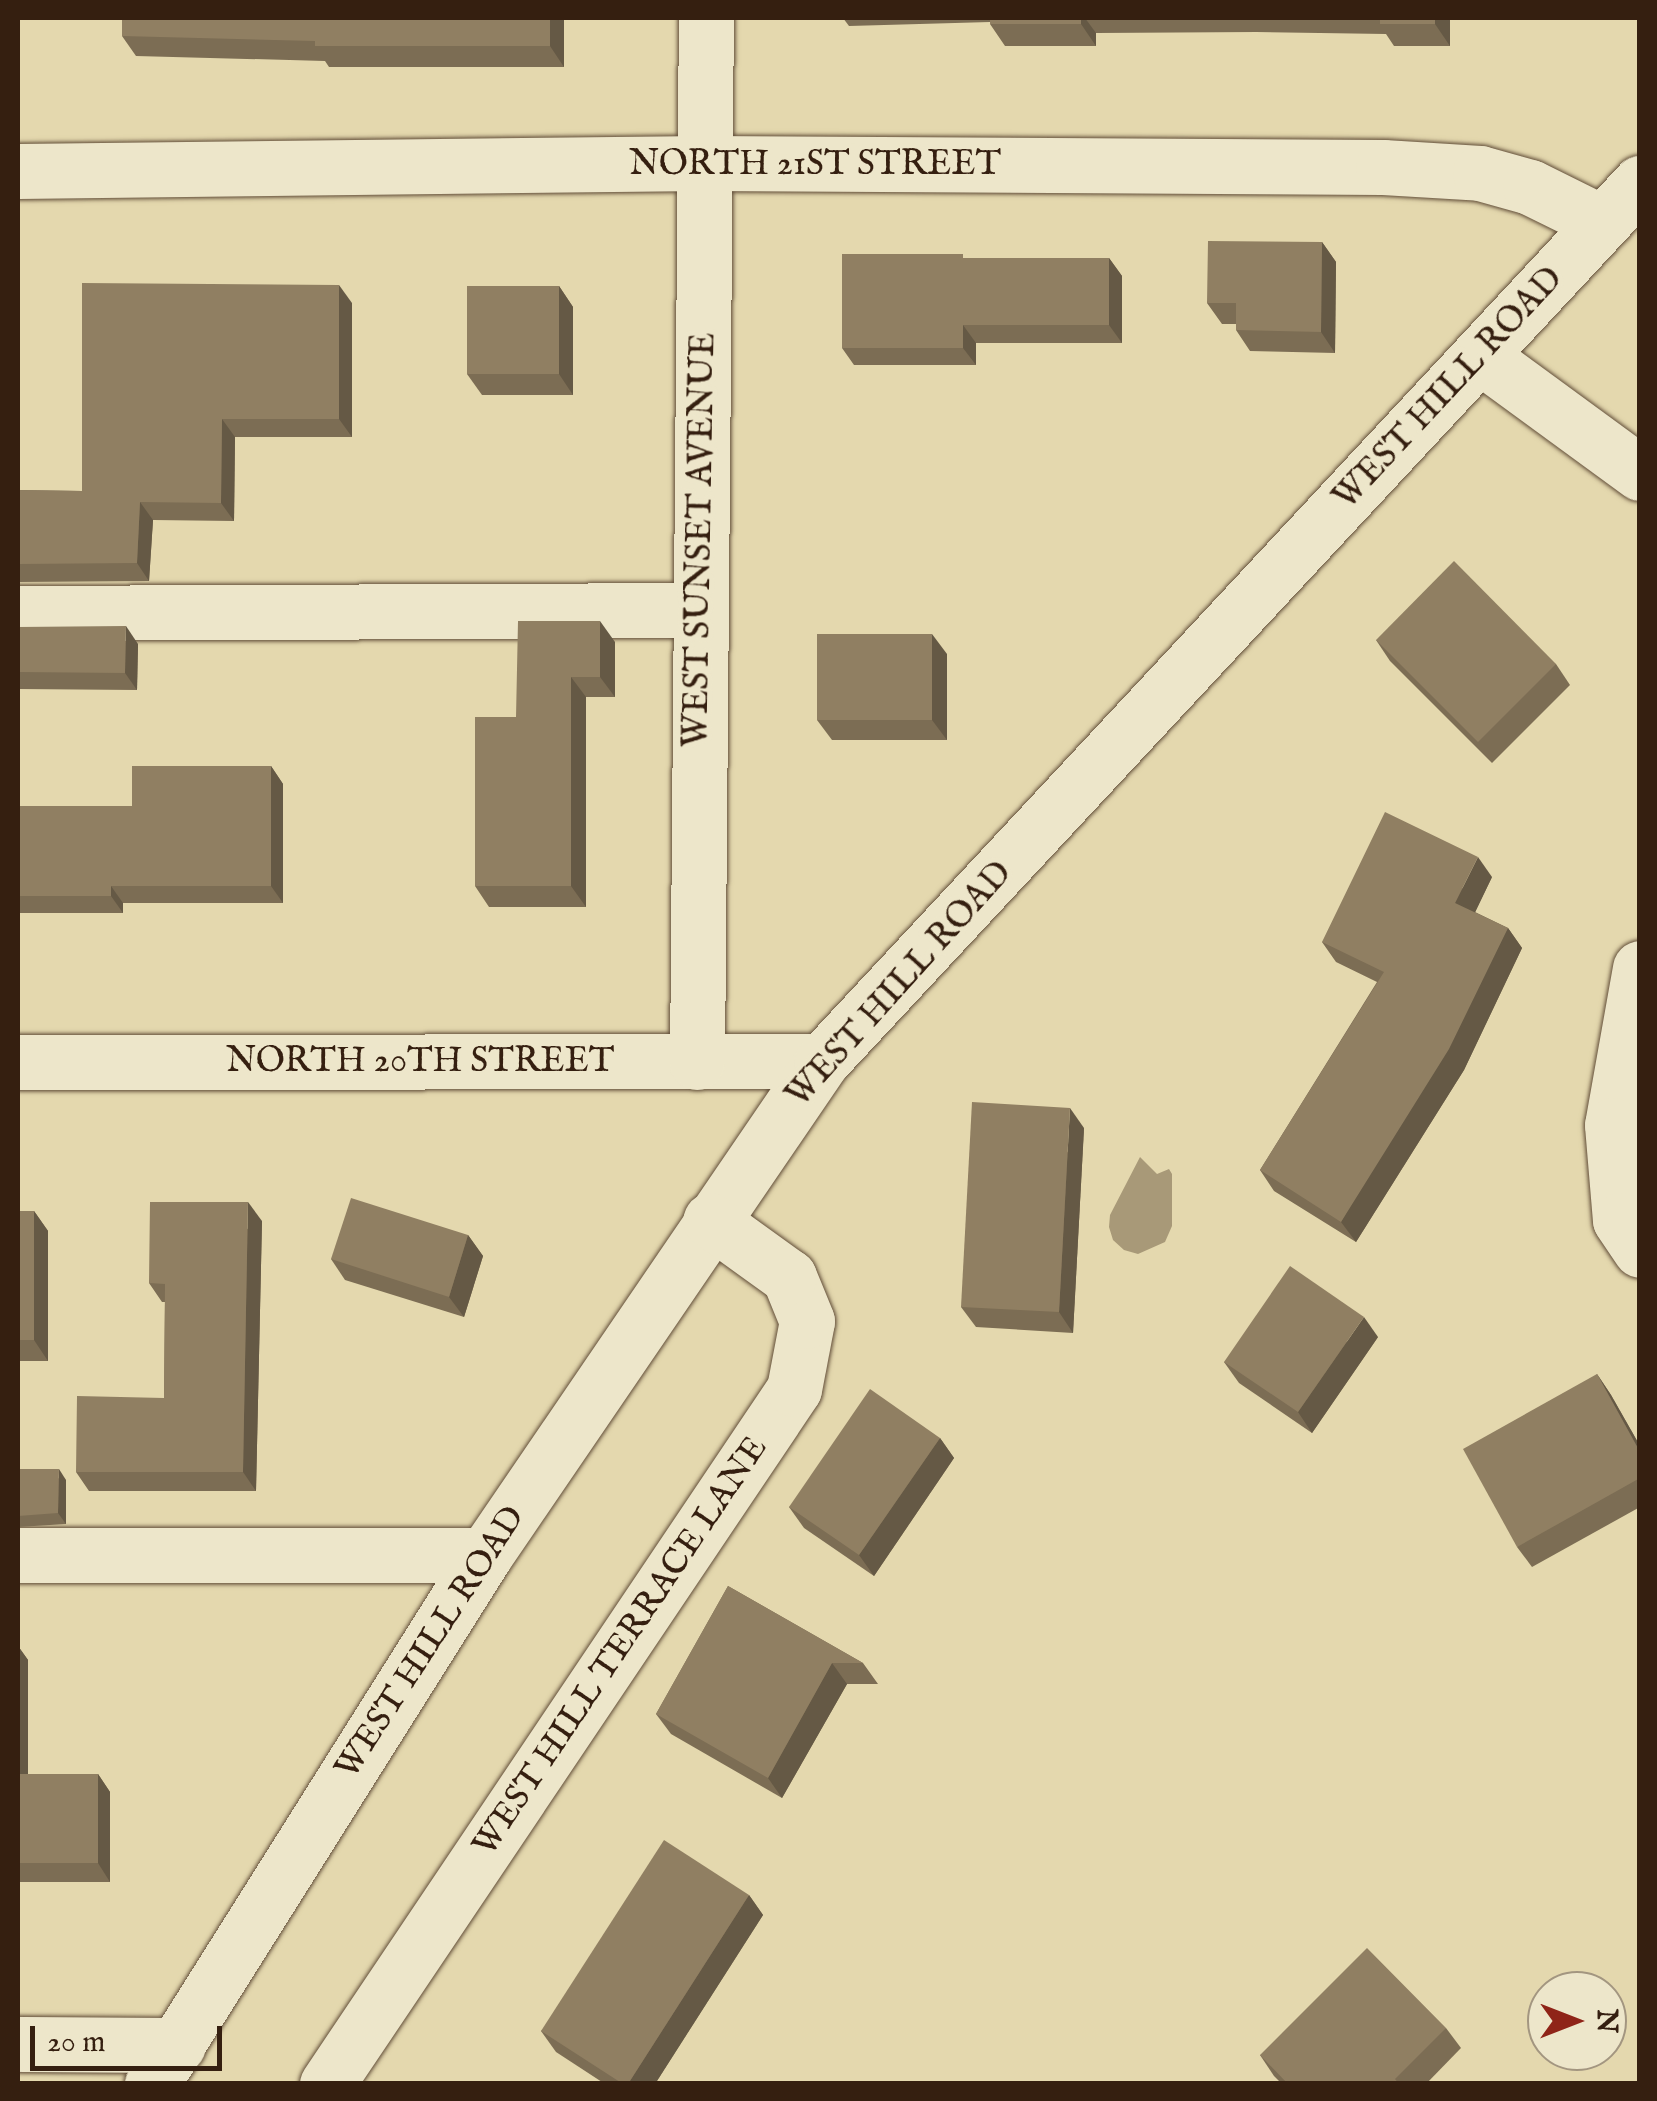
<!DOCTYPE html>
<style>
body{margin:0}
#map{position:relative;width:1657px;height:2101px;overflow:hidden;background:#e4d8ae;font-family:"IM FELL English",serif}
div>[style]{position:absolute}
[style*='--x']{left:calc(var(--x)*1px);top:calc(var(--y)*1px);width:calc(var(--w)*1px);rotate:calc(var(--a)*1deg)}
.water>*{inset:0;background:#a89978}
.roads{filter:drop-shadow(0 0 2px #614d38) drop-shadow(0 0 2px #614d38)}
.minor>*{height:55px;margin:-27.5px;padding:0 27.5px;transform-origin:27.5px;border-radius:27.5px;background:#ede6ca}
.wall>*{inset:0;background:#7c6d54}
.shaded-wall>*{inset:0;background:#655945}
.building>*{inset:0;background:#907f62}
span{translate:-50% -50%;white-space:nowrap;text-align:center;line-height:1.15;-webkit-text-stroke:10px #ede6ca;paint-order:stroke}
.street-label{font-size:35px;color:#351f10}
.frame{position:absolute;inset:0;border:20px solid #351f10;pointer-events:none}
.north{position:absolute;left:1527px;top:1971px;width:100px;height:100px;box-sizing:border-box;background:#ede6ca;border:2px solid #a39680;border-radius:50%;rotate:90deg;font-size:28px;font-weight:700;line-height:40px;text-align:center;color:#351f10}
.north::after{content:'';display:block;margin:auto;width:35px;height:45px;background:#8f2418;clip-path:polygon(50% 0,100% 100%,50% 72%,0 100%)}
.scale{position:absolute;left:30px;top:2026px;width:192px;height:45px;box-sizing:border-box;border:5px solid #351f10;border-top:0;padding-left:12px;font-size:30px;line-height:35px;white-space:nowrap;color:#351f10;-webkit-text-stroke:8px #ede6ca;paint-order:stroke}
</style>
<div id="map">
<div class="water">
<i style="clip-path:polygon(1140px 1157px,1157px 1174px,1169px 1169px,1172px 1174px,1172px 1226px,1165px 1242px,1138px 1254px,1124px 1250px,1113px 1240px,1109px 1227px,1110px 1215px)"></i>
</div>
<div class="roads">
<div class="minor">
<i style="--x:18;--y:171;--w:687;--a:-0.67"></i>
<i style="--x:705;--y:163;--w:678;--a:0.34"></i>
<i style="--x:1383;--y:167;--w:97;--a:3.5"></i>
<i style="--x:1480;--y:173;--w:52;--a:15.6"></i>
<i style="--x:1530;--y:187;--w:81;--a:26.3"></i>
<i style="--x:1480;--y:356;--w:198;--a:36.2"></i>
<i style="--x:18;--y:613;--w:682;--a:-0.25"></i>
<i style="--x:1640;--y:968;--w:159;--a:100.1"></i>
<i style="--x:1612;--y:1125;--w:95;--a:85.2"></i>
<i style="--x:1620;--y:1220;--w:36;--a:56"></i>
<i style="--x:18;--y:1062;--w:804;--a:-0.07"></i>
<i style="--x:697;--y:1062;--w:1044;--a:-89.51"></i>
<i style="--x:18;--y:1555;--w:467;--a:0"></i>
<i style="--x:18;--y:2044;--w:160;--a:0.4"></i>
<i style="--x:152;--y:2084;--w:625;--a:-57.81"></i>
<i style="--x:485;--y:1555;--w:598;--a:-55.7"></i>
<i style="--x:822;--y:1061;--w:1200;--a:-47.03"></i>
<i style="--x:327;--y:2084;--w:837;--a:-56.1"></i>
<i style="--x:794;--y:1389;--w:69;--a:-79.2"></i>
<i style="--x:807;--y:1321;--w:48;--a:-112.2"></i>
<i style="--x:789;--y:1277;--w:97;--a:-144.2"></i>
</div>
</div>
<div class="wall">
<i style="clip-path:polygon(564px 18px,564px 67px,329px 67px,325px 61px,136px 56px,122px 36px)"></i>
<i style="clip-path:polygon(843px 18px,1450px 18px,1450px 46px,1394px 46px,1386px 34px,1256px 32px,1096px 33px,1096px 46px,1005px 46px,990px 24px,990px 22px,849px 26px)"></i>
<i style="clip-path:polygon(1322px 242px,1336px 262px,1335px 353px,1250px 351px,1236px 330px,1236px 324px,1222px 324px,1207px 303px)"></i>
<i style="clip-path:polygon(966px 258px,1109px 258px,1122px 276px,1122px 343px,976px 343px,976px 365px,854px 365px,842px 348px)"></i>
<i style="clip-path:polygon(559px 286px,573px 307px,573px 395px,482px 395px,467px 374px)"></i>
<i style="clip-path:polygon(352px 303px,352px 437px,235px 437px,234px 521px,153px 520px,149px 581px,18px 582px,18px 490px,82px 491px)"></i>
<i style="clip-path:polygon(18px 627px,138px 644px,137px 690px,18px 689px)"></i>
<i style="clip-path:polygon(1376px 640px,1556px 664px,1570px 685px,1492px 763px,1390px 661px)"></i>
<i style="clip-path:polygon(615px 642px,615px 697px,586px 697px,586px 907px,489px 907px,475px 886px,516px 717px)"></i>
<i style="clip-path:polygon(947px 654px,947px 740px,832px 740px,817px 720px)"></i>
<i style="clip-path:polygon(271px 766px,283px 784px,283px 903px,123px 903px,123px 913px,18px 913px,18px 806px,132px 806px)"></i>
<i style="clip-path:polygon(1492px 877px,1475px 912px,1508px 928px,1522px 948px,1464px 1070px,1356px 1242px,1274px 1191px,1260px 1170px,1377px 982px,1336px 962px,1322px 942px)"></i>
<i style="clip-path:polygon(1084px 1128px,1073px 1333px,976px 1327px,961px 1307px)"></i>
<i style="clip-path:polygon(18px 1211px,34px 1211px,48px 1231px,48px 1361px,18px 1361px)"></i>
<i style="clip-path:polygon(262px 1221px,256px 1491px,89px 1491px,76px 1472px,164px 1398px,165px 1302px,162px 1302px,149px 1283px)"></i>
<i style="clip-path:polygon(468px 1235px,483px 1256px,464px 1317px,345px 1280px,331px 1259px)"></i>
<i style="clip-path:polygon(1378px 1337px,1312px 1433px,1239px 1383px,1224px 1362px)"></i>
<i style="clip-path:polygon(1597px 1374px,1611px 1395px,1640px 1446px,1640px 1507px,1532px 1567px,1517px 1547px)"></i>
<i style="clip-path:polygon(940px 1438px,954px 1458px,874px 1576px,804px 1528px,789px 1507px)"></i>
<i style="clip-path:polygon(18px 1469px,66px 1480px,66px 1524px,18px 1527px)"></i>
<i style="clip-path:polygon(728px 1586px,863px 1663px,878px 1684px,847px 1684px,782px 1798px,671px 1734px,656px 1714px)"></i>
<i style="clip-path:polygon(18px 1646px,28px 1660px,28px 1774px,98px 1774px,110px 1792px,110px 1882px,18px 1882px)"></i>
<i style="clip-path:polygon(749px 1895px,763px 1915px,655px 2084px,605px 2084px,556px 2052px,541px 2031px)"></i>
<i style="clip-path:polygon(1446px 2028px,1461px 2048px,1426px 2084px,1282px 2084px,1274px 2076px,1260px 2055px)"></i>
</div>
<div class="shaded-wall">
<i style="clip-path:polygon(550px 18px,564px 18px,564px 67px,550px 46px)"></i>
<i style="clip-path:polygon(1081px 18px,1085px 18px,1096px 33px,1096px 46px,1081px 24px)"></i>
<i style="clip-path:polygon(1435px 18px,1450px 18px,1450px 46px,1435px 24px)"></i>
<i style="clip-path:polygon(1322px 242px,1336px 262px,1335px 353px,1321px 332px)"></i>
<i style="clip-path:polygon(1109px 258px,1122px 276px,1122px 343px,1109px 325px)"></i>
<i style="clip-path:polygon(339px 285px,352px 303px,352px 437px,339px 419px)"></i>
<i style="clip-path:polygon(559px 286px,573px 307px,573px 395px,559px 374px)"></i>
<i style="clip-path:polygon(963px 325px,976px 343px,976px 365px,963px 348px)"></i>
<i style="clip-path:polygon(222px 419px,235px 437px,234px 521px,221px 503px)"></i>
<i style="clip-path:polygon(140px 502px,153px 520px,149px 581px,137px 563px)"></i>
<i style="clip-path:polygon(600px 621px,615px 642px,615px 697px,600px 677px)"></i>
<i style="clip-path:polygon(126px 626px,138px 644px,137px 690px,125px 673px)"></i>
<i style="clip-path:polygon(932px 634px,947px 654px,947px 740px,932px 720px)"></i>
<i style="clip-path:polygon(571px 677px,586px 697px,586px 907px,571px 886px)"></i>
<i style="clip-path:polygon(271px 766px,283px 784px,283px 903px,271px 886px)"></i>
<i style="clip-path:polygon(1478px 857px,1492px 877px,1470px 923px,1455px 903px)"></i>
<i style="clip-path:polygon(111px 886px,123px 903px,123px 913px,111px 896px)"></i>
<i style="clip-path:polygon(1508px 928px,1522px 948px,1464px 1070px,1356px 1242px,1341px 1222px)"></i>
<i style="clip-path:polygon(1070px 1108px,1084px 1128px,1073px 1333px,1059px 1312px)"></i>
<i style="clip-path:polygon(248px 1202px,262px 1221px,256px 1491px,243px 1472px)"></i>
<i style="clip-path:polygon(34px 1211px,48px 1231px,48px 1361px,34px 1340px)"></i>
<i style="clip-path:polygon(468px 1235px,483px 1256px,464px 1317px,449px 1297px)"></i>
<i style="clip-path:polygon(1364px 1317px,1378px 1337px,1312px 1433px,1298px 1412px)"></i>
<i style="clip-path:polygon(1597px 1374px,1611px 1395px,1640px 1446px,1640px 1452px)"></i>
<i style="clip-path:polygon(940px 1438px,954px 1458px,874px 1576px,859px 1555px)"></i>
<i style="clip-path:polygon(59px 1469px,66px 1480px,66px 1524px,58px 1513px)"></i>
<i style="clip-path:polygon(18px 1646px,28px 1660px,28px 1792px,18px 1778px)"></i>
<i style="clip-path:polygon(832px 1663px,847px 1684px,782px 1798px,768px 1778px)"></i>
<i style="clip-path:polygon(98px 1774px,110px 1792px,110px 1882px,98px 1863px)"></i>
<i style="clip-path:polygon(749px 1895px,763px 1915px,655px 2084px,628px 2084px)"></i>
</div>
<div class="building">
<i style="clip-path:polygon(122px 18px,550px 18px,550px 46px,315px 46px,315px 41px,122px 36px)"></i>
<i style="clip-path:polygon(990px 18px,1081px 18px,1081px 24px,990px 24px)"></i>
<i style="clip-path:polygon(1380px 18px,1435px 18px,1435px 24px,1380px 24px)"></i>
<i style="clip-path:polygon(1208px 241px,1322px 242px,1321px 332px,1236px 330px,1236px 303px,1207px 303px)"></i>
<i style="clip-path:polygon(842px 254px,963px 254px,963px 258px,1109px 258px,1109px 325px,963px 325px,963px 348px,842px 348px)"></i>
<i style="clip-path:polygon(82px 283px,339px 285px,339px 419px,222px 419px,221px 503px,140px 502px,137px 563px,18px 564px,18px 490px,82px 491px)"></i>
<i style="clip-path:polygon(467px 286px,559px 286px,559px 374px,467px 374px)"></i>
<i style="clip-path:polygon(1454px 561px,1556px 664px,1478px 742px,1376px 640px)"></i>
<i style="clip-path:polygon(518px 621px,600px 621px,600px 677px,571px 677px,571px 886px,475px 886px,475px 717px,516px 717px)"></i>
<i style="clip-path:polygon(126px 626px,125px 673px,18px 672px,18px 627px)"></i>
<i style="clip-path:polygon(817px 634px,932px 634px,932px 720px,817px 720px)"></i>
<i style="clip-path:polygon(132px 766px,271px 766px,271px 886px,111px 886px,111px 896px,18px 896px,18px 806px,132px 806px)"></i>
<i style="clip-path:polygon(1385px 812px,1478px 857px,1455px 903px,1508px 928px,1449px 1049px,1341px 1222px,1260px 1170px,1384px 972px,1322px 942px)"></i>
<i style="clip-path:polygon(972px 1102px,1070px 1108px,1059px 1312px,961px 1307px)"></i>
<i style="clip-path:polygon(351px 1198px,468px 1235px,449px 1297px,331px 1259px)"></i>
<i style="clip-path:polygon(150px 1202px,248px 1202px,243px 1472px,76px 1472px,77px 1396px,164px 1398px,165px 1284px,149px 1283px)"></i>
<i style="clip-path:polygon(18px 1211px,34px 1211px,34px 1340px,18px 1340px)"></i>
<i style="clip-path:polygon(1290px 1266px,1364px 1317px,1298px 1412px,1224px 1362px)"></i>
<i style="clip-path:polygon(1597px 1374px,1640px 1452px,1640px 1478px,1517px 1547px,1463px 1449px)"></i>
<i style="clip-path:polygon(870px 1389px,940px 1438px,859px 1555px,789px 1507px)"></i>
<i style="clip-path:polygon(18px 1469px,59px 1469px,58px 1513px,18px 1516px)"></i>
<i style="clip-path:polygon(728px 1586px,863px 1663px,832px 1663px,768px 1778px,656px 1714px)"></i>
<i style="clip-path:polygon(18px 1774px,98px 1774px,98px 1863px,18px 1863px)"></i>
<i style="clip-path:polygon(664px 1840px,749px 1895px,628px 2084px,623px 2084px,541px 2031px)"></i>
<i style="clip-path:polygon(1367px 1948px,1446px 2028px,1395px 2079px,1399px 2084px,1288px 2084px,1260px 2055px)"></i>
</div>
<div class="street-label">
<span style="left:815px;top:165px">NORTH 21ST STREET</span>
<span style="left:1449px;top:389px;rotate:-47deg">WEST HILL ROAD</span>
<span style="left:701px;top:540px;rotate:-89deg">WEST SUNSET AVENUE</span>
<span style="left:900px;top:985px;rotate:-48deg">WEST HILL ROAD</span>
<span style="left:420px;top:1062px">NORTH 20TH STREET</span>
<span style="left:431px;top:1643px;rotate:-57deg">WEST HILL ROAD</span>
<span style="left:621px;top:1647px;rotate:-56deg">WEST HILL TERRACE LANE</span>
</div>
<div class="frame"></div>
<div class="north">N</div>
<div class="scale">20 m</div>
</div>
